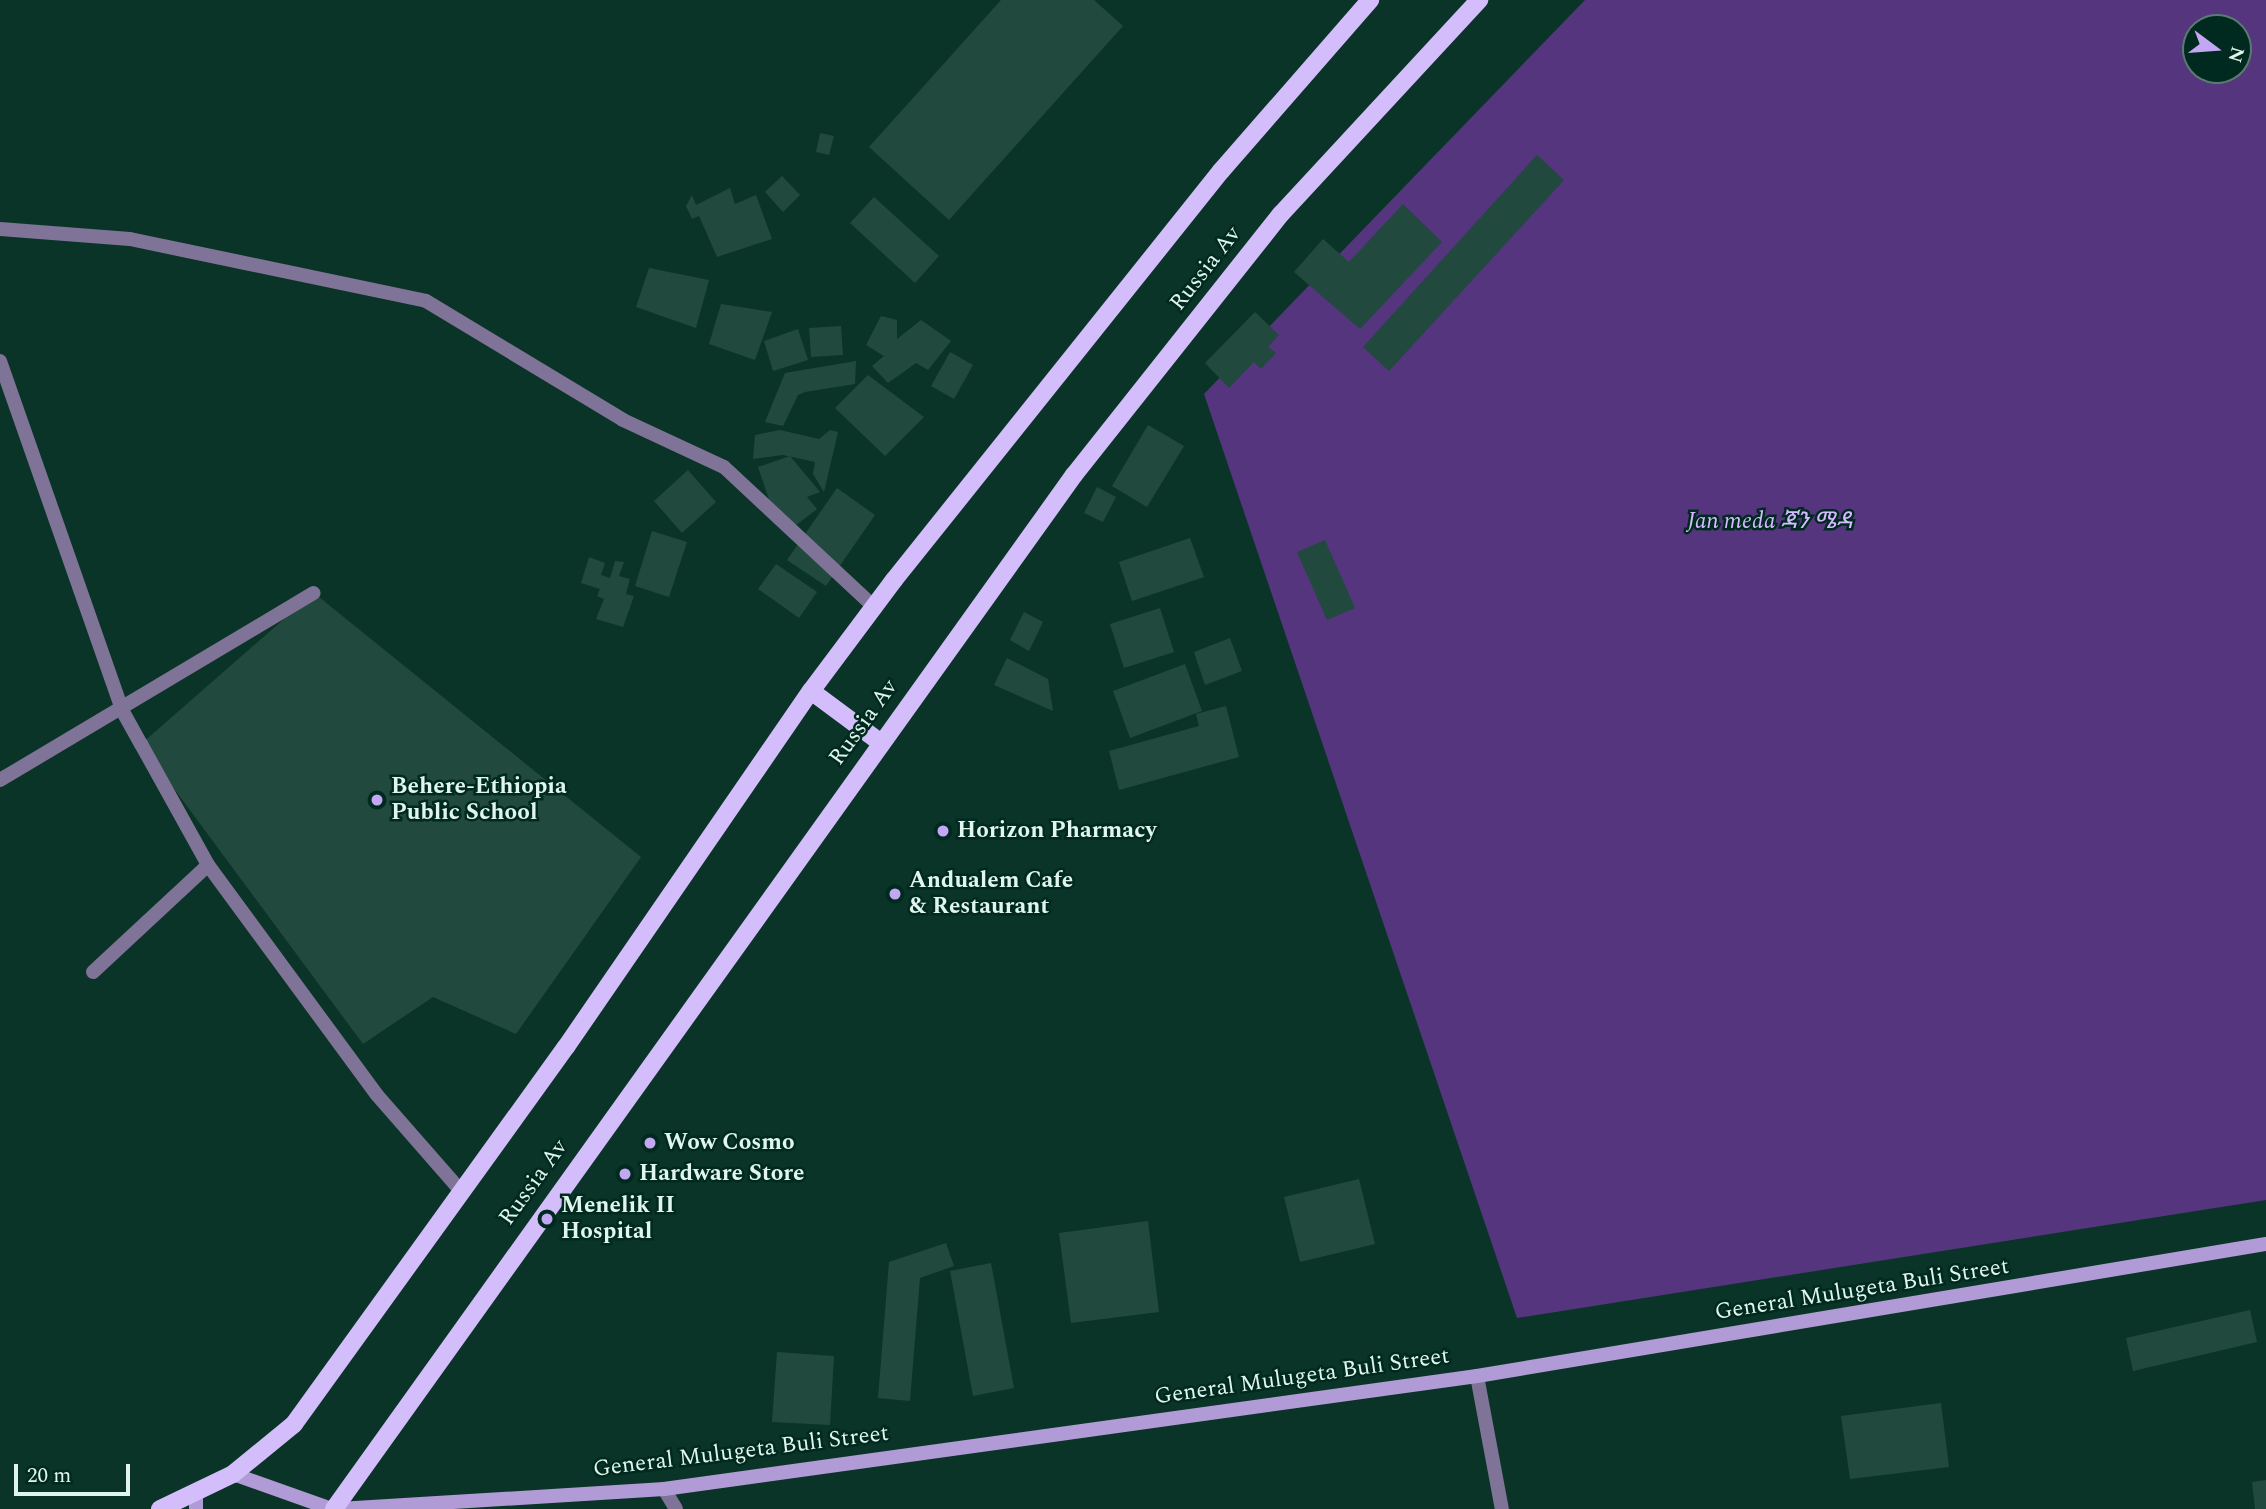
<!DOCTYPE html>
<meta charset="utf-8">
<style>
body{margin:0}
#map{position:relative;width:2266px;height:1509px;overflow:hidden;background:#0b3428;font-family:Spectral,"Noto Sans Ethiopic",serif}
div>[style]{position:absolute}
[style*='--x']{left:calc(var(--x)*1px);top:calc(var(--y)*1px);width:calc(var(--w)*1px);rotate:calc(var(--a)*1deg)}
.green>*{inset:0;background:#54357e}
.building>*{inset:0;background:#22493d}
.minor>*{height:14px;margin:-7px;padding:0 7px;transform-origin:7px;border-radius:7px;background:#807398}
.secondary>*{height:14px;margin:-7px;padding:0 7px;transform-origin:7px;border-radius:7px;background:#b19bd6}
.primary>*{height:18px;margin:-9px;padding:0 9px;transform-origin:9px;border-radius:9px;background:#d3befb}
.dots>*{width:19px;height:19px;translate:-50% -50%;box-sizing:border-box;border:4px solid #002a1f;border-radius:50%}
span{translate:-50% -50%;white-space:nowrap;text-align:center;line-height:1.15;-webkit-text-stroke:5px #002a1f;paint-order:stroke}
.street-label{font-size:23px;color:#e0f5ec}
.park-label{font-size:23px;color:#d4bcff;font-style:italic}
.poi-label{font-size:23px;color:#e0f5ec;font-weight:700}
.left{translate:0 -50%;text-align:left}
.north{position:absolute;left:2182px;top:14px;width:70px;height:70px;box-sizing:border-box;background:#002a1f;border:2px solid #5a7b71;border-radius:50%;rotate:106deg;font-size:19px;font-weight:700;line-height:28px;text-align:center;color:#e0f5ec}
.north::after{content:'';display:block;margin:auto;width:24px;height:32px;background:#c3a7f2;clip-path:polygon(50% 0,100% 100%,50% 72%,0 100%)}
.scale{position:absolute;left:14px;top:1464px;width:116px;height:32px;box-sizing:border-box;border:4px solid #e0f5ec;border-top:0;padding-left:9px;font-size:21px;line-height:24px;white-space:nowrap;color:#e0f5ec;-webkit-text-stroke:5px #002a1f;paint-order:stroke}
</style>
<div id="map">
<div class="green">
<i style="clip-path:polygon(evenodd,1585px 0,2266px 0,2266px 1200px,1517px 1318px,1204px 394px,1585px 0,2196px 28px,2238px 28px,2238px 70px,2196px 70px,2196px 28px)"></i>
</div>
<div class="building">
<i style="clip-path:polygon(1001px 0,1094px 0,1123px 26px,949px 220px,869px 147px)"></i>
<i style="clip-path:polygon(820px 133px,834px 136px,829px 155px,816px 152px)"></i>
<i style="clip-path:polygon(1537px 155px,1564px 180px,1389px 371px,1363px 347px)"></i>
<i style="clip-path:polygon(782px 176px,800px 195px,783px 212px,765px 192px)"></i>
<i style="clip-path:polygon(730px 188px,735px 204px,756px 195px,772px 239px,717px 257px,699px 216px,692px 219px,686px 206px,692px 195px,696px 205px)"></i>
<i style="clip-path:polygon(874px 197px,939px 256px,915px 283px,850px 223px)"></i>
<i style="clip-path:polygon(1403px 204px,1442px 242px,1360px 329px,1294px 272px,1323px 239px,1349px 262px)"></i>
<i style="clip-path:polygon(649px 268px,709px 280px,696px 328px,636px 307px)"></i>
<i style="clip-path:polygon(721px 304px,772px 312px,755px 360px,709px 344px)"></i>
<i style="clip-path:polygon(1255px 312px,1279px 335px,1268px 347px,1276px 353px,1261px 369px,1254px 362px,1229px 388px,1205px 363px)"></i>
<i style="clip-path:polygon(881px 316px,897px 320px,897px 339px,921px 320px,951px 341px,928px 370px,916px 363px,888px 383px,872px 366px,884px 356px,866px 345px)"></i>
<i style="clip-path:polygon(841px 326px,843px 355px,811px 357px,809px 328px)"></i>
<i style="clip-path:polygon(798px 329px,808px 360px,773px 371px,764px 341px)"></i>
<i style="clip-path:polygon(950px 352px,973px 365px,954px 399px,931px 386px)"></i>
<i style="clip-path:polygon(856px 361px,855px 384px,805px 392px,798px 395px,783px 426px,765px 422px,785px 373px)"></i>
<i style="clip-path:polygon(868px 375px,924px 417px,885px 456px,835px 408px)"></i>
<i style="clip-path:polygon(1148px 425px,1184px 446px,1147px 507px,1112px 486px)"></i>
<i style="clip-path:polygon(780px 430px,819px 439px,830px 430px,838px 432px,824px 492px,813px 474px,815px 462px,783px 455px,753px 459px,755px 435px)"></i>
<i style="clip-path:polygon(790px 456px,820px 492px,807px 497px,817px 509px,791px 529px,774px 514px,758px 467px)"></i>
<i style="clip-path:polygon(688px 470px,716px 502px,682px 533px,654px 501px)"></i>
<i style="clip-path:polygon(1097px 487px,1116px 497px,1103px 522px,1084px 513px)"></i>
<i style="clip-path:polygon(837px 488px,875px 515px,826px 586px,787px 560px)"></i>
<i style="clip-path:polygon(652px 531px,687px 542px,669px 597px,635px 586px)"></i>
<i style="clip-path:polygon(1190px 538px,1204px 577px,1132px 601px,1119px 562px)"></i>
<i style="clip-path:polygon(1325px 540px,1355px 608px,1327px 620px,1297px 552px)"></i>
<i style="clip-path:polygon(589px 557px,605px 563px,601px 575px,610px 578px,615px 561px,624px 562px,619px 576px,630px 579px,626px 594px,634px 596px,623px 627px,596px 619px,604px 599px,597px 596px,600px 589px,581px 583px)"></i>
<i style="clip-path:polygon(776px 564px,817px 592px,799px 618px,758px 589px)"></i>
<i style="clip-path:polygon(314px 593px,641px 857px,516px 1034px,433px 997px,363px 1044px,141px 744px)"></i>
<i style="clip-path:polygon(1160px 608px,1174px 652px,1124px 668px,1110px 624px)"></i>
<i style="clip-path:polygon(1024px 612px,1043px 622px,1029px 651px,1010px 640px)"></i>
<i style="clip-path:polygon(1230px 638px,1242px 671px,1205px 685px,1194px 652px)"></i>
<i style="clip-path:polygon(1007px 658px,1048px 679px,1053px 711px,994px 685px)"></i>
<i style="clip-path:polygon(1185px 664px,1202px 711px,1130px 738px,1113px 691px)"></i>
<i style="clip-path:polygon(1226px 706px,1239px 757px,1119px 790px,1109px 751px,1199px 726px,1196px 714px)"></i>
<i style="clip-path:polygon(1359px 1179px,1375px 1244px,1300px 1262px,1284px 1197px)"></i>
<i style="clip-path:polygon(1148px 1221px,1159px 1312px,1071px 1323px,1059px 1233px)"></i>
<i style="clip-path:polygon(946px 1243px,954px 1266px,920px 1278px,910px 1401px,878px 1398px,889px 1262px)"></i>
<i style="clip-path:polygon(991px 1263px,1014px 1388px,973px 1396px,950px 1271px)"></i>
<i style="clip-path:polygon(2250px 1310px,2257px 1342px,2133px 1371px,2126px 1338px)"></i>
<i style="clip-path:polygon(777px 1352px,834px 1356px,830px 1425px,772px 1422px)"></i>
<i style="clip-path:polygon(1941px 1403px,1949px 1467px,1850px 1479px,1841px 1416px)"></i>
<i style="clip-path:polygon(2266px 1480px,2266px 1509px,2255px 1509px,2252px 1482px)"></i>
</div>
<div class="minor">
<i style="--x:0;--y:229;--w:130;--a:4.4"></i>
<i style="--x:130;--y:239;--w:302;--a:11.8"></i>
<i style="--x:426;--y:301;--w:230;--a:31.1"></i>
<i style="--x:623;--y:420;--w:111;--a:25"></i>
<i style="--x:724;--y:467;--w:207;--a:43"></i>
<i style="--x:0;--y:361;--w:370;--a:70.7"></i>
<i style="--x:122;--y:710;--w:39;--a:61"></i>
<i style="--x:141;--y:744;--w:138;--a:61"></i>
<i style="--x:208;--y:865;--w:285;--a:53.7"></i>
<i style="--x:377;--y:1095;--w:129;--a:48.8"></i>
<i style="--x:0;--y:780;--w:365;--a:-30.8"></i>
<i style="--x:93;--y:972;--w:157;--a:-42.9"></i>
<i style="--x:1477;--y:1376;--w:135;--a:79.4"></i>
<i style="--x:664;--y:1489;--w:23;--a:59"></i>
</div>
<div class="secondary">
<i style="--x:233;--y:1474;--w:105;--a:19.5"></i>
<i style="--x:196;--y:1509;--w:16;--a:-90"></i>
<i style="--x:339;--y:1509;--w:326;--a:-3.5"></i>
<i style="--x:664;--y:1489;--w:821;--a:-7.91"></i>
<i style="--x:1477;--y:1376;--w:800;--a:-9.5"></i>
</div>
<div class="primary">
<i style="--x:811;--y:691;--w:86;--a:36.5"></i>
<i style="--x:160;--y:1509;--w:81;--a:-25.6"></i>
<i style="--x:233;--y:1474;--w:79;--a:-39.3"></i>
<i style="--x:294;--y:1424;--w:465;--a:-54.2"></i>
<i style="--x:566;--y:1047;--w:432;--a:-55.5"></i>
<i style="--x:811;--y:691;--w:139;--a:-53.2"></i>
<i style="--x:894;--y:580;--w:524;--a:-51.36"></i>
<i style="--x:1221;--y:171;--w:227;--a:-48.9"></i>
<i style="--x:334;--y:1509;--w:1272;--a:-54.41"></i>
<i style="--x:1074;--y:475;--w:333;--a:-51.6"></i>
<i style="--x:1281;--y:214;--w:292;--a:-47.2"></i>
</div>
<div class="dots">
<i style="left:377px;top:800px;background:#c3a7f2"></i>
<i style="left:943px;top:831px;background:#c3a7f2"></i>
<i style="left:895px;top:894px;background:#c3a7f2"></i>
<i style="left:650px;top:1143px;background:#c3a7f2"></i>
<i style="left:625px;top:1174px;background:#c3a7f2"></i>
<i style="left:547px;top:1219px;background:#c3a7f2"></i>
</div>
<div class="street-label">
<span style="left:1206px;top:269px;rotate:-52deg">Russia Av</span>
<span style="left:864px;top:723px;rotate:-54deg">Russia Av</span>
<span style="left:534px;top:1183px;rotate:-54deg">Russia Av</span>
<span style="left:1862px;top:1290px;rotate:-9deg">General Mulugeta Buli Street</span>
<span style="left:1302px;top:1377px;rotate:-8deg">General Mulugeta Buli Street</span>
<span style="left:741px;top:1452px;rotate:-7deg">General Mulugeta Buli Street</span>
</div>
<div class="park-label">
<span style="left:1770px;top:522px">Jan meda ጃን ሜዳ</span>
</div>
<div class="poi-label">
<span class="left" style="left:391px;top:800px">Behere-Ethiopia<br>Public School</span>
<span class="left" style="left:957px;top:831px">Horizon Pharmacy</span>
<span class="left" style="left:909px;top:894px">Andualem Cafe<br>&amp; Restaurant</span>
<span class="left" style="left:664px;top:1143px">Wow Cosmo</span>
<span class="left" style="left:639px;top:1174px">Hardware Store</span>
<span class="left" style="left:561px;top:1219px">Menelik II<br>Hospital</span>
</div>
<div class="north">N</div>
<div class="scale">20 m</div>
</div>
